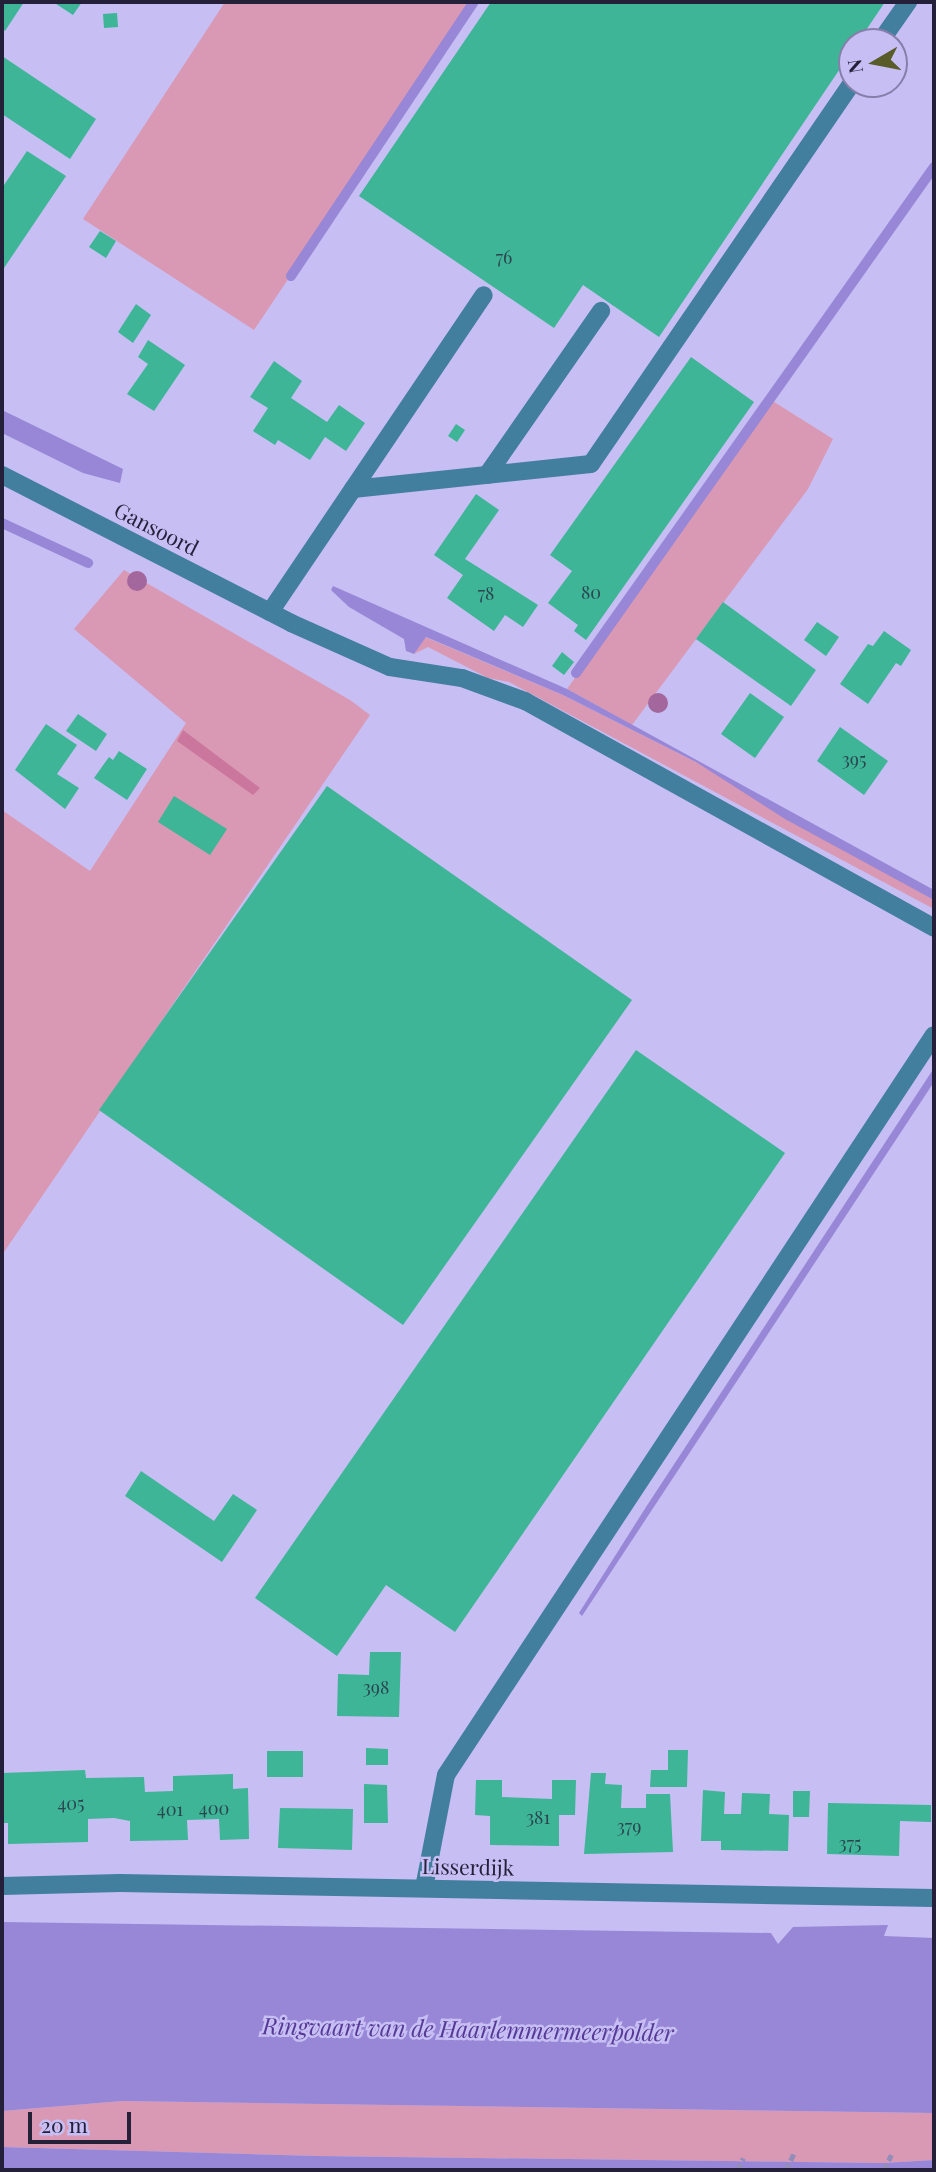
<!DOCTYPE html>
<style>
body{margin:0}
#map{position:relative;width:936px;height:2172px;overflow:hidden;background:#c7bef4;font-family:"Playfair Display",serif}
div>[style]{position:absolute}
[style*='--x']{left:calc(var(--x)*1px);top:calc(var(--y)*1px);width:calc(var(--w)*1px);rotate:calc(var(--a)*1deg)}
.green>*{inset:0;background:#d999b4}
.forest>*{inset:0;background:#cb769c}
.water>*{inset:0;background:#9787d6}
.stream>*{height:10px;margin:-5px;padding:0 5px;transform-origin:5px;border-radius:5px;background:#9787d6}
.building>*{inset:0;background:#3db596}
.path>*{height:4.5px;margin-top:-2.25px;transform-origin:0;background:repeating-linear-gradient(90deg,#948cb9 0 7px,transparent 0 10.5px)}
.minor>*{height:18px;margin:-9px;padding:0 9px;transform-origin:9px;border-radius:9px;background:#427f9e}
.trees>*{width:20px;height:20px;margin:-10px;border-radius:50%;background:#a3679d}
span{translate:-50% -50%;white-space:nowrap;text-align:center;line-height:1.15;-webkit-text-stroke:5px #c7bef4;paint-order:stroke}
.number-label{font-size:18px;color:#2b4551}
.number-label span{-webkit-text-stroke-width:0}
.street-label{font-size:21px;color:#25203a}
.water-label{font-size:23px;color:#543996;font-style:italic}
.frame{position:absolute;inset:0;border:4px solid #25203a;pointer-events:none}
.north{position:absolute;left:838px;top:28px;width:70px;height:70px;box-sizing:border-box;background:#c7bef4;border:2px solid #867faa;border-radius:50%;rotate:260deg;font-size:19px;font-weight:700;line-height:28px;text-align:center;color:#25203a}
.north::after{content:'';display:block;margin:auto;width:24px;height:32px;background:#595c29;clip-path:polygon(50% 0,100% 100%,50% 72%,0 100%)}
.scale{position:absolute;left:28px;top:2112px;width:103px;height:32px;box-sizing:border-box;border:4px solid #25203a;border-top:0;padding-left:9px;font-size:21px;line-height:24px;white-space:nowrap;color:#25203a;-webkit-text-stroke:5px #c7bef4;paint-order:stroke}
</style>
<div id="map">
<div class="green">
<i style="clip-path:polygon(225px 2px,474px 2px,254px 330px,83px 219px)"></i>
<i style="clip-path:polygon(771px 400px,833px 439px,808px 489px,632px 725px,567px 689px)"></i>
<i style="clip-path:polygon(124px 570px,350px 700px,370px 715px,2px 1255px,2px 810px,90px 871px,186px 723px,74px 629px)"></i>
<i style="clip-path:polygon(425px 637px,563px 695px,696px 762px,934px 900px,934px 909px,509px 682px,488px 678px,428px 647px,414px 654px)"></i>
<i style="clip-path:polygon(122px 2101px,934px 2113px,934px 2160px,884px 2163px,317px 2156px,2px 2147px,2px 2111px)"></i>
</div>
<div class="forest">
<i style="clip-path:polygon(183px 730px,260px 788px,253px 795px,177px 741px)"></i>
</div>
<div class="water">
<i style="clip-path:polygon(2px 410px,123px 469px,120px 483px,83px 473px,2px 433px)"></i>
<i style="clip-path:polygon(333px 586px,567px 689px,934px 890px,934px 900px,785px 819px,696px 762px,563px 695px,426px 637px,414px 654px,406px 651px,404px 639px,349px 607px,331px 590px)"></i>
<i style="clip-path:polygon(934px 1068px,934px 1082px,582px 1616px,579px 1613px,646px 1507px)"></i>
<i style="clip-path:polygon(2px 1922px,771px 1933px,778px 1944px,793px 1927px,888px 1925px,884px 1936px,934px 1938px,934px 2113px,122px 2101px,2px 2111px)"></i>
<i style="clip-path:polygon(2px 2147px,317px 2156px,884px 2163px,934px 2160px,934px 2170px,2px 2170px)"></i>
</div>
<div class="stream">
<i style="--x:291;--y:276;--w:329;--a:-56.3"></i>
<i style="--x:2;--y:523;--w:95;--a:24.9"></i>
<i style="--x:576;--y:673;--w:620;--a:-54.72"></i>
</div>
<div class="building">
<i style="clip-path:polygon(2px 2px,24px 2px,5px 31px,2px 28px)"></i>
<i style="clip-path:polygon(53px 2px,82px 2px,73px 15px)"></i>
<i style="clip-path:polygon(491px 2px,885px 2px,858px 42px,852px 42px,852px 51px,659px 337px,583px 285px,554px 328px,359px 196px)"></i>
<i style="clip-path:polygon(117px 13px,118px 27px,104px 28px,103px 14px)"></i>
<i style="clip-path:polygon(2px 56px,96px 119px,70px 159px,2px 114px)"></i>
<i style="clip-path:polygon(27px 151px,66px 176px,2px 271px,2px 188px)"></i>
<i style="clip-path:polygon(100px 231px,116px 241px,106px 258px,89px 247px)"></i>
<i style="clip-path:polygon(136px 304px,151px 315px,133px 343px,118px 332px)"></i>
<i style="clip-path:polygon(148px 340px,185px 365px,154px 411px,127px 394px,148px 364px,138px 357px)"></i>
<i style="clip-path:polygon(691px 357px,754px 402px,586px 640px,574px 631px,578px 625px,548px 603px,572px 571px,550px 555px)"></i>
<i style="clip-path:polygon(274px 361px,302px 381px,291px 398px,327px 422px,339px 405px,365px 423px,346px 451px,325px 437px,310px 460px,278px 440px,275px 445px,253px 431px,268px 408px,250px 397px)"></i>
<i style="clip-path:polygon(456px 424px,465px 430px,457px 442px,448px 436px)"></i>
<i style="clip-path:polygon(476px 494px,499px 510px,465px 559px,538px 605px,523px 627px,505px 615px,494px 631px,447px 598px,463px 575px,434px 555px)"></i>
<i style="clip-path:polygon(723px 602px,816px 670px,791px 706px,696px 639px)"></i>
<i style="clip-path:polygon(817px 622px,839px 637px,826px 656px,804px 640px)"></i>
<i style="clip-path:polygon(884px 631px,911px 650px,901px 666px,896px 663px,868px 704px,840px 684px,868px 644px,873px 646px)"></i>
<i style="clip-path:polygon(562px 652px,574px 662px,564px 675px,552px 666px)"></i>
<i style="clip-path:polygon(750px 693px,784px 717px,755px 758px,721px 734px)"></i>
<i style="clip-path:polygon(78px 714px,107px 734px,96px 751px,66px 731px)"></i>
<i style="clip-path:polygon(46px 724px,77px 745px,57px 774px,79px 788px,65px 809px,15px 770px)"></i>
<i style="clip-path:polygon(840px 727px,888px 761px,864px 795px,817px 761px)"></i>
<i style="clip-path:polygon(119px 751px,147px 769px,127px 800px,94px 778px,109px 757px,113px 760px)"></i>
<i style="clip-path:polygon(327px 786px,632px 1000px,403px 1325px,99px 1110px)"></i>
<i style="clip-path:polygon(174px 796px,227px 829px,210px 855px,158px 822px)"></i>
<i style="clip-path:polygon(636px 1050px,785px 1153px,455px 1632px,386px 1585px,337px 1656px,255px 1598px)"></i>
<i style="clip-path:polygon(141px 1471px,214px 1521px,233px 1494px,257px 1510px,222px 1562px,125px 1496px)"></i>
<i style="clip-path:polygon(370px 1652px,401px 1652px,399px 1717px,337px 1716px,338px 1674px,369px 1675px)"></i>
<i style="clip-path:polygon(366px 1748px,388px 1749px,388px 1765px,366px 1765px)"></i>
<i style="clip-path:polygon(668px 1750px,688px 1750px,687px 1787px,650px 1787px,651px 1770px,668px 1770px)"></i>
<i style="clip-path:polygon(267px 1751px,303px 1751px,303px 1777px,267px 1777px)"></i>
<i style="clip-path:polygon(85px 1770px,86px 1778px,144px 1777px,145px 1792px,173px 1791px,173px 1776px,233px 1774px,233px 1789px,248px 1788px,249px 1839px,220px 1840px,219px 1819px,187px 1820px,188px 1840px,130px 1841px,130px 1821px,114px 1818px,88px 1819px,88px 1842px,8px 1844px,8px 1823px,2px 1823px,2px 1773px)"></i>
<i style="clip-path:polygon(591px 1773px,606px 1773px,605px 1784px,622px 1785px,621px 1808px,646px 1808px,646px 1794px,670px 1794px,673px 1852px,584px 1854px)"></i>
<i style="clip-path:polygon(476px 1780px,502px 1780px,502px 1797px,552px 1799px,552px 1780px,576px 1780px,575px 1815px,559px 1815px,559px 1846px,490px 1845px,490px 1816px,475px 1815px)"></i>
<i style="clip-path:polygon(364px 1784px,387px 1785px,388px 1823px,364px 1823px)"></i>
<i style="clip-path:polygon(703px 1790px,725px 1792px,724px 1814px,741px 1814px,742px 1793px,770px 1794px,769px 1814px,789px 1815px,788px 1851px,721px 1850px,721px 1841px,701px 1841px)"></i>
<i style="clip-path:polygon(793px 1791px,810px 1791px,809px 1817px,793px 1817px)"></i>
<i style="clip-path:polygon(828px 1803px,931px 1805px,931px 1822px,900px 1821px,899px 1856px,827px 1854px)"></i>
<i style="clip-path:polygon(280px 1808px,353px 1809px,352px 1850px,278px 1848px)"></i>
</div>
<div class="path">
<i style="--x:738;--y:2170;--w:13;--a:-67"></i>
<i style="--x:786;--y:2170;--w:19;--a:-65"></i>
<i style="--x:884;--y:2170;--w:17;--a:-65"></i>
</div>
<div class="minor">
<i style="--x:880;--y:42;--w:49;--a:-55"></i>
<i style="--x:2;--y:475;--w:325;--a:27.1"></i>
<i style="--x:291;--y:623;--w:108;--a:24"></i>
<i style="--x:390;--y:667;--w:73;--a:8.7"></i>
<i style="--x:462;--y:678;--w:67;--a:20.1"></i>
<i style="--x:525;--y:701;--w:468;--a:29"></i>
<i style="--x:487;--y:475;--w:200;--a:-55.2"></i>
<i style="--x:353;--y:489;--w:239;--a:-6"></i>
<i style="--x:591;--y:464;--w:462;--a:-55.6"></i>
<i style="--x:270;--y:612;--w:382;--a:-56"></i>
<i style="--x:2;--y:1886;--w:118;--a:-1.5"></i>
<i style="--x:120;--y:1883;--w:814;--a:1.06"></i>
<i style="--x:424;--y:1888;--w:115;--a:-79"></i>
<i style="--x:446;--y:1775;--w:886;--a:-56.6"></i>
</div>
<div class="trees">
<i style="left:137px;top:581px"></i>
<i style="left:658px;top:703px"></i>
</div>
<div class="number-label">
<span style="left:504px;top:257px">76</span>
<span style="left:591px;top:592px">80</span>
<span style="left:486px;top:593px">78</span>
<span style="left:854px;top:759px">395</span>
<span style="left:376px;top:1687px">398</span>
<span style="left:71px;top:1803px">405</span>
<span style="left:214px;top:1808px">400</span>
<span style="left:170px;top:1809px">401</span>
<span style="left:538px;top:1817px">381</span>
<span style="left:629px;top:1826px">379</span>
<span style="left:850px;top:1843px">375</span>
</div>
<div class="street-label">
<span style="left:157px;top:528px;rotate:27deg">Gansoord</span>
<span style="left:468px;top:1866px;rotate:1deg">Lisserdijk</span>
</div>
<div class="water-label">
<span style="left:468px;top:2029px;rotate:1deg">Ringvaart van de Haarlemmermeerpolder</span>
</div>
<div class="frame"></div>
<div class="north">N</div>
<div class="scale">20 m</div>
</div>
